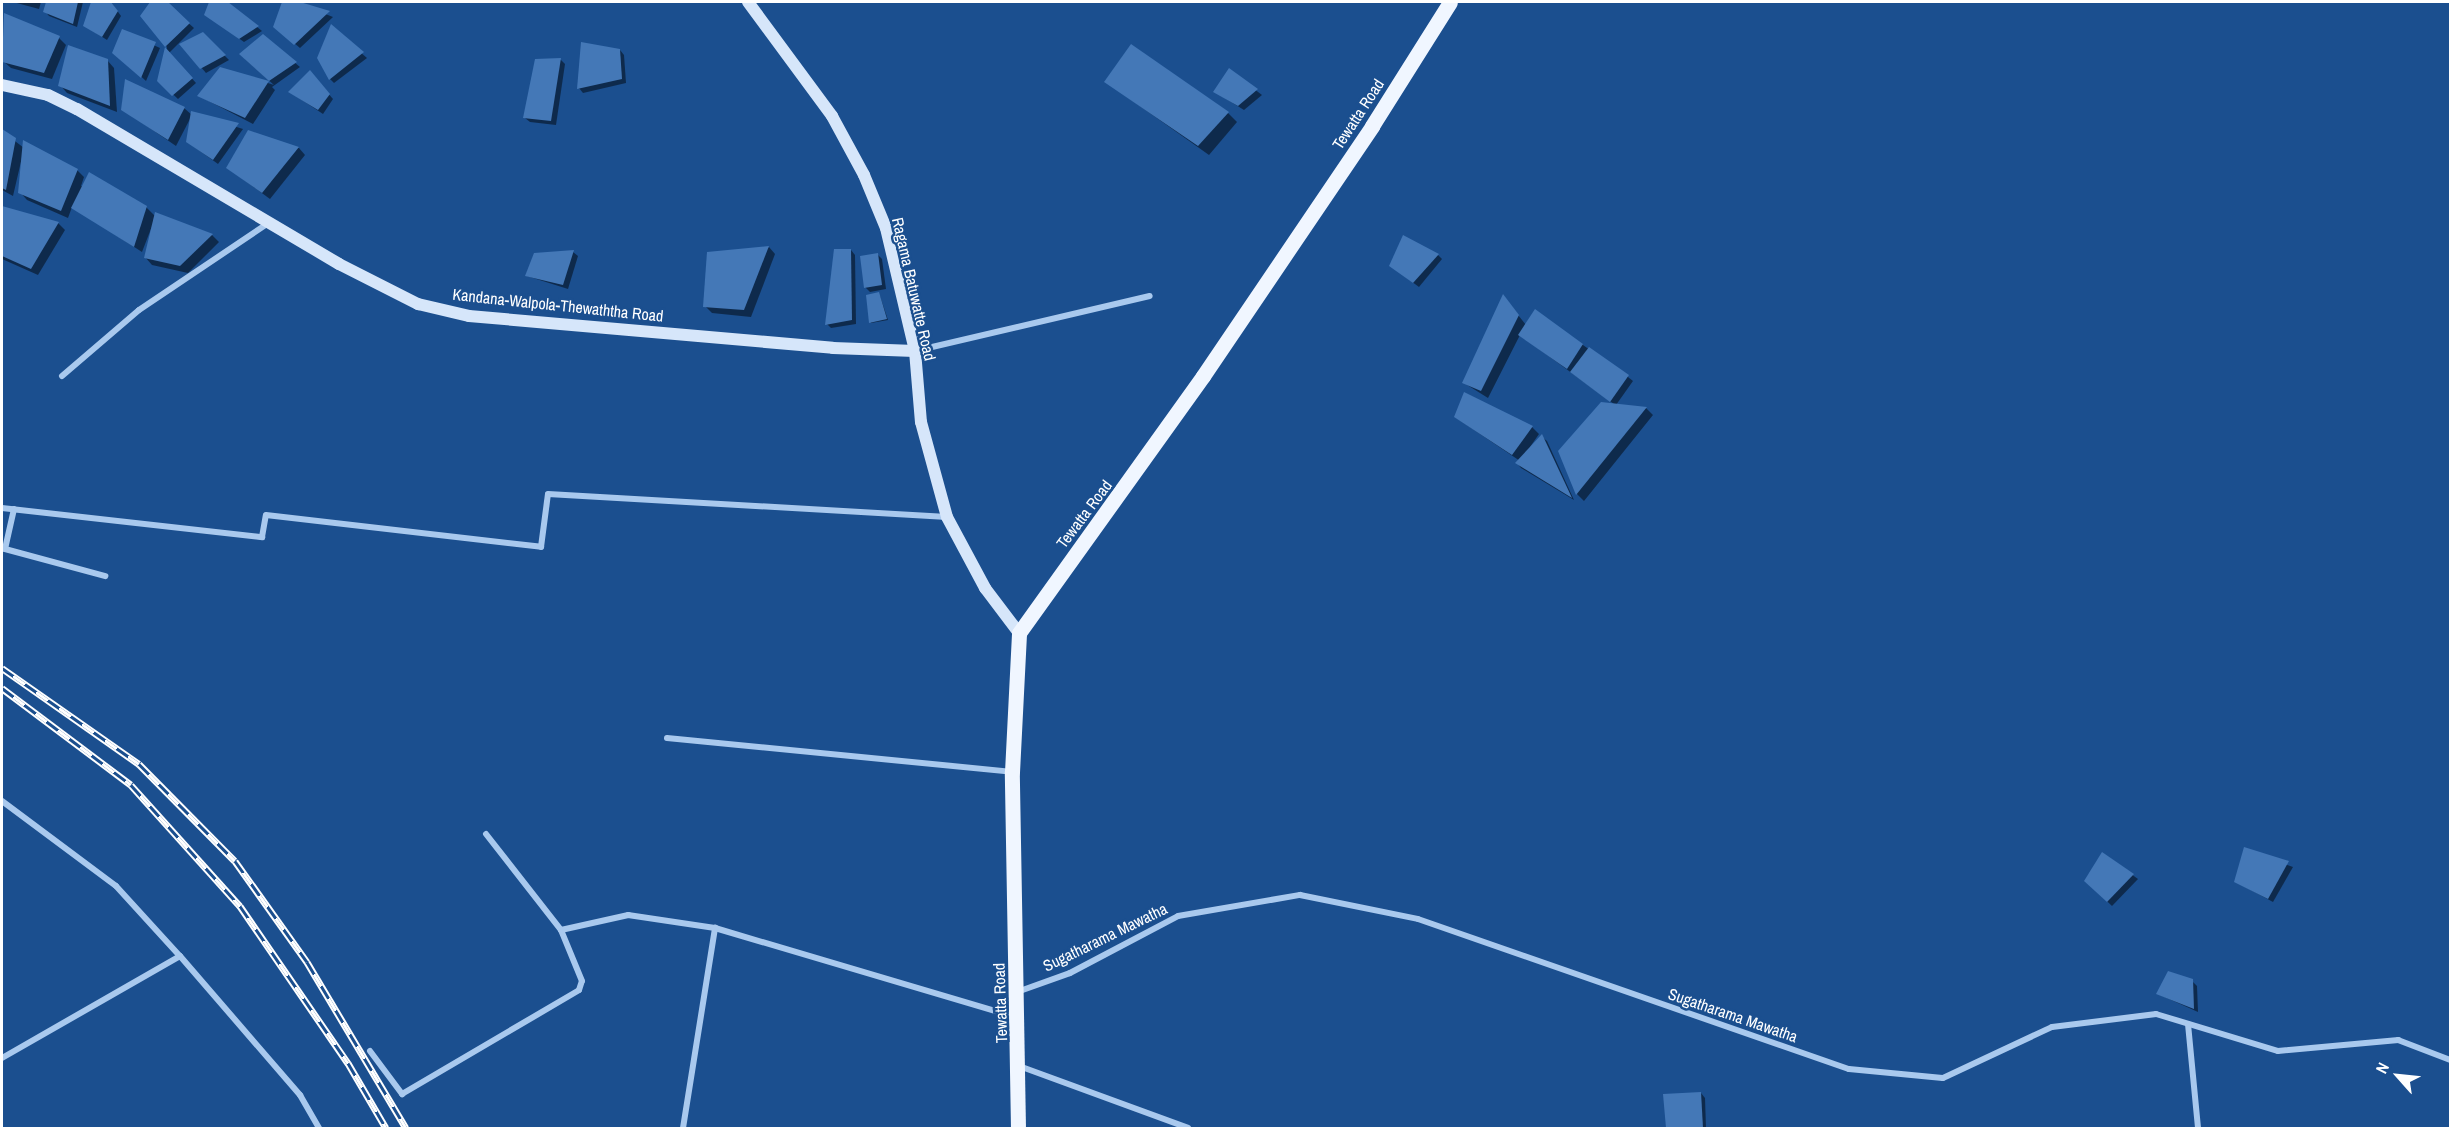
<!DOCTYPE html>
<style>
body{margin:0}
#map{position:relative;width:2452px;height:1130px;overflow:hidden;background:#1b4f8f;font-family:"Archivo Narrow",sans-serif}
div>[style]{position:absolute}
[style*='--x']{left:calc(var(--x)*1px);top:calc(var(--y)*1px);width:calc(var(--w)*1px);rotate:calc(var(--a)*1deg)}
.shadow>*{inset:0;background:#0007}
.building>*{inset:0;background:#4478b7}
.street>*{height:6px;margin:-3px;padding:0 3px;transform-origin:3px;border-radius:3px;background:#a9c9ee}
.secondary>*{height:12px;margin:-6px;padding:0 6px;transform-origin:6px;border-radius:6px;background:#d6e6fa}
.primary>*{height:15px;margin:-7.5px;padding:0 7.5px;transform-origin:7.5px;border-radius:7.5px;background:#f0f6ff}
.rail>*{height:7px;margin-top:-3.5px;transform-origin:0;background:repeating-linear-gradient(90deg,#1b4f8f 0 14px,#fff 0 28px);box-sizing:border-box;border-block:2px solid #fff}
span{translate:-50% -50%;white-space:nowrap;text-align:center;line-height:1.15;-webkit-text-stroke:5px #1b4f8f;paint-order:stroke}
.street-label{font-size:16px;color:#fff}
.frame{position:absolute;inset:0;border:3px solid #fff;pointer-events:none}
.north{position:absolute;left:2368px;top:1046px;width:60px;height:60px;-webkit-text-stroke:4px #1b4f8f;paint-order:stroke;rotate:297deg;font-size:16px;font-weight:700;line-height:24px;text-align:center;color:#fff}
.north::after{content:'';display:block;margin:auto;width:21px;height:27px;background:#fff;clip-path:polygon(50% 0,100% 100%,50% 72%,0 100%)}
</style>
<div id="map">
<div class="shadow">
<i style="clip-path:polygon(13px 2px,41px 2px,39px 9px)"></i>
<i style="clip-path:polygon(47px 2px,83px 2px,77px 27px,49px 16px,45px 11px)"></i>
<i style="clip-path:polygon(93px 2px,111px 2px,121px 16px,107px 40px,85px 26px)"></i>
<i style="clip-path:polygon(152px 2px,165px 2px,194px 28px,169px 53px,196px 83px,178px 99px,159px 81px,167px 47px,142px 16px)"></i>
<i style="clip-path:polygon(211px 2px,226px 2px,262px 31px,244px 42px,205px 14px)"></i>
<i style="clip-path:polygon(283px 2px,295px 2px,333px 17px,300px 48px,275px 27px)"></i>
<i style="clip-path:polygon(331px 27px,367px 58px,334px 83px,330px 79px)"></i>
<i style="clip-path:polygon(123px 31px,160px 48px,146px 81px,114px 52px)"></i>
<i style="clip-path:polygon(203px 34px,229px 60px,206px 73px,182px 45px)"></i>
<i style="clip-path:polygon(263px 36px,300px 67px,272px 87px,275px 90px,253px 124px,199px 96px,221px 68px,274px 85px,245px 59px)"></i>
<i style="clip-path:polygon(59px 38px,66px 45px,52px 79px,11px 68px,3px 61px)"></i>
<i style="clip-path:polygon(620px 50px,624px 55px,626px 83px,583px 93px,579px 88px)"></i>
<i style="clip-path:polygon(107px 60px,114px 68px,117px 112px,67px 93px,60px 85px)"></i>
<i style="clip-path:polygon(561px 60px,565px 64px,556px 125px,530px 122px,525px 118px,536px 61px)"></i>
<i style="clip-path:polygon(1229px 70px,1262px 95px,1244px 110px,1215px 92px)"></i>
<i style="clip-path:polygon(314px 77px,333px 99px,323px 114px,290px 92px)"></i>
<i style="clip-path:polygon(1106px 82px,1228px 113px,1237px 122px,1209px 155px)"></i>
<i style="clip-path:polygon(184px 108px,192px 115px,176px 146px,122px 109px)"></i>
<i style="clip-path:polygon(192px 113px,243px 129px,218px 164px,193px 146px)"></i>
<i style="clip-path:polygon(2px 131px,24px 148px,77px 170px,84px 177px,81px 186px,146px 207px,155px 216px,212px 235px,219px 242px,188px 273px,152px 265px,145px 257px,154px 221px,142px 252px,72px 207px,68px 218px,27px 200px,20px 192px,23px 153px,13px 196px,2px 190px)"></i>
<i style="clip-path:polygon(249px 132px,299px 148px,305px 155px,270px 199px,228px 168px)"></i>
<i style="clip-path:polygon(2px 208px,58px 223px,65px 230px,38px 275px,2px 259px)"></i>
<i style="clip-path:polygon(769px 247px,775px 254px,751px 317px,712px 313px,705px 306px)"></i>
<i style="clip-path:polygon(851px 250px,855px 255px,856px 324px,831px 328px,827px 324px)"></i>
<i style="clip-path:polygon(573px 252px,578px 256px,568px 289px,527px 276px)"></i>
<i style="clip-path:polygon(878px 255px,882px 259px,886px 289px,870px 292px,865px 287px)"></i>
<i style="clip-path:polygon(1438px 255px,1442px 259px,1419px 287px,1396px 270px)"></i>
<i style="clip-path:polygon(867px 296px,880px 296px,888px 320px,871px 323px)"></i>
<i style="clip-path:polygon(1503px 296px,1526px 325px,1535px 311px,1628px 377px,1633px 381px,1616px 405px,1646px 408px,1653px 415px,1584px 501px,1577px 494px,1560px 451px,1614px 404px,1520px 335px,1488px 398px,1464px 383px)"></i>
<i style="clip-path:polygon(1455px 417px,1532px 427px,1539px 434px,1530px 447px,1542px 437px,1547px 441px,1574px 500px,1521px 468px,1517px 463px,1520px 461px)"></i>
<i style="clip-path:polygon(2245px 849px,2293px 867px,2273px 902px,2236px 882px)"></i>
<i style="clip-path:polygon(2103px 854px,2138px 879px,2112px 906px,2086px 881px)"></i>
<i style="clip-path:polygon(2192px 981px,2197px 986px,2198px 1012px,2158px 994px)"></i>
<i style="clip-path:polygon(1701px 1093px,1705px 1098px,1706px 1128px,1668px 1128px,1665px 1095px)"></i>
</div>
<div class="building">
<i style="clip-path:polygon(46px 2px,78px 2px,73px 24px,43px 12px)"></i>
<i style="clip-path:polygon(91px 2px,111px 2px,118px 11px,102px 37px,83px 26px)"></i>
<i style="clip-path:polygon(150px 2px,168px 2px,190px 23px,165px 47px,193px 78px,172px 96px,157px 81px,165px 47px,140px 16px)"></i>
<i style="clip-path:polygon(209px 2px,228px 2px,259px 26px,239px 39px,204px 15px)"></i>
<i style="clip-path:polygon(282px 2px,300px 2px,330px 11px,294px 45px,273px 27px)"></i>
<i style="clip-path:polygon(4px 13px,60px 36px,44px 73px,2px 62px)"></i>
<i style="clip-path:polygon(331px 24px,364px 52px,329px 80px,317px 58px)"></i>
<i style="clip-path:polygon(122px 29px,156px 42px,141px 78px,112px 53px)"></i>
<i style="clip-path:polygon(203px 32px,226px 55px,200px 69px,179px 44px)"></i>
<i style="clip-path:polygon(263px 34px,297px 62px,269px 81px,239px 54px)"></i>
<i style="clip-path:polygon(581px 42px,620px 49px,622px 79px,577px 89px)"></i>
<i style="clip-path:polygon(1131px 44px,1229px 112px,1198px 146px,1104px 82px)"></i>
<i style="clip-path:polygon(68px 45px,108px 59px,110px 106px,58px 86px)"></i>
<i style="clip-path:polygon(561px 58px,551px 121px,523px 118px,535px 59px)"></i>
<i style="clip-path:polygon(220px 67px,269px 81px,245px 118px,197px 96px)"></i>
<i style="clip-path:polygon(1229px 68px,1258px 89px,1238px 106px,1213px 92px)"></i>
<i style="clip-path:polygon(310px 70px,330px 94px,318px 110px,288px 92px)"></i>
<i style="clip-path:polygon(125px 79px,185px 107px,168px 140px,121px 110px)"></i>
<i style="clip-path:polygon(191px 111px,239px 123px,213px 160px,186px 142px)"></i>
<i style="clip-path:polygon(2px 129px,16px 138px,6px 190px,2px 188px)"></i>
<i style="clip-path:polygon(248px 130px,299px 147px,262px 193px,226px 168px)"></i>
<i style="clip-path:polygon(23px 140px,78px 169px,61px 211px,18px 193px)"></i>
<i style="clip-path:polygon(89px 172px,147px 206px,134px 247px,71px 208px)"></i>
<i style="clip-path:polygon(2px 206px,59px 222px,31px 269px,2px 256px)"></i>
<i style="clip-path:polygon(155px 212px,213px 234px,180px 266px,144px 258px)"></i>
<i style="clip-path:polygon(1403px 235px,1439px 254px,1413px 283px,1389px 266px)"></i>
<i style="clip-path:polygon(769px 246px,744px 310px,703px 307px,707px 252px)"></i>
<i style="clip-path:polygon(834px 249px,851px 249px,852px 320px,825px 325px)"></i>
<i style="clip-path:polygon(574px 250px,563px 285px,525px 276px,534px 253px)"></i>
<i style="clip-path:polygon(878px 253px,882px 285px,864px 288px,860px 256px)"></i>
<i style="clip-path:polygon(879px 292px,887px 319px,869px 323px,866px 295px)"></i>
<i style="clip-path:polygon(1503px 294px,1519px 315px,1481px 391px,1462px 383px)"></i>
<i style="clip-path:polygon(1535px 309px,1583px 344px,1567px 369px,1518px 335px)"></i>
<i style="clip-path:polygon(1589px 347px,1629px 375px,1610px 402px,1570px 372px)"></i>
<i style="clip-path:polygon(1464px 392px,1533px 426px,1512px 455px,1454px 417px)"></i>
<i style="clip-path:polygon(1601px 402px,1647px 407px,1576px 495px,1558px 451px)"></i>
<i style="clip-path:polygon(1542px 434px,1572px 498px,1515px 463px)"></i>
<i style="clip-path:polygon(2244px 847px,2289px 861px,2268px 899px,2234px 882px)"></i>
<i style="clip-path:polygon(2102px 852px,2134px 874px,2107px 902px,2084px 881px)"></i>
<i style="clip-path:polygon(2168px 971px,2193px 979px,2194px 1009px,2156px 994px)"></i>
<i style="clip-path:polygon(1701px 1092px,1703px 1128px,1666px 1128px,1663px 1094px)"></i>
</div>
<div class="street">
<i style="--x:915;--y:351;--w:241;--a:-13.2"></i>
<i style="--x:62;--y:376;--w:101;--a:-40.6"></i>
<i style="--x:139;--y:310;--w:158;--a:-33.9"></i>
<i style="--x:2;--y:508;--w:262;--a:6.4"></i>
<i style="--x:262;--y:537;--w:22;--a:-80"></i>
<i style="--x:266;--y:515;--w:277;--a:6.6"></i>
<i style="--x:541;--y:547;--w:53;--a:-82.5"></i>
<i style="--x:548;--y:494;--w:400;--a:3.3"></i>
<i style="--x:14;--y:509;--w:41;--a:102.7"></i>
<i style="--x:5;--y:549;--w:104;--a:15.1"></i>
<i style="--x:667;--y:738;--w:347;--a:5.6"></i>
<i style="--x:2;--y:801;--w:142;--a:36.7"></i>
<i style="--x:116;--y:886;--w:95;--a:47.6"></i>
<i style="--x:486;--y:834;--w:122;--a:52"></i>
<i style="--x:1017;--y:992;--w:56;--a:-19.7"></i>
<i style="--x:1070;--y:973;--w:122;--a:-27.8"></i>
<i style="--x:1178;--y:916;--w:124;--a:-9.8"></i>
<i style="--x:1300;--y:895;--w:120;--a:11.5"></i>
<i style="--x:1418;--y:919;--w:456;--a:19.2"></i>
<i style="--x:1849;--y:1069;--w:94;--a:5.5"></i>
<i style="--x:1943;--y:1078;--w:120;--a:-25.1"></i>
<i style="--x:2052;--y:1027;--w:105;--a:-7.1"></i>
<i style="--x:2156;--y:1014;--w:127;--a:16.9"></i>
<i style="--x:2278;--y:1051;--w:121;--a:-5.2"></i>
<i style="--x:2398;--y:1040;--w:56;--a:21"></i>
<i style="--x:2188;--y:1024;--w:104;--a:84.5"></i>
<i style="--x:370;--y:1051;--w:54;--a:53.3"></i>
<i style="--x:402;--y:1094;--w:205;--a:-30.4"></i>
<i style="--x:579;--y:990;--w:9;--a:-72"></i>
<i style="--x:582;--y:981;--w:55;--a:-112.4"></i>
<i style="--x:561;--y:930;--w:69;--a:-12.6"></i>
<i style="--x:628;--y:915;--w:88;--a:8.5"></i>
<i style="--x:715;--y:928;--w:313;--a:16.5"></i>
<i style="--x:2;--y:1058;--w:205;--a:-29.8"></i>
<i style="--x:180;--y:956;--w:184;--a:49.2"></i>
<i style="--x:300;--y:1095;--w:38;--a:60"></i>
<i style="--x:1019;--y:1066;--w:180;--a:20.1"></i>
<i style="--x:683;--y:1128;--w:203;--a:-80.9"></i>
</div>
<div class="secondary">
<i style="--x:748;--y:2;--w:142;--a:53.6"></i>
<i style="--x:832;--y:116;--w:67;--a:61.5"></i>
<i style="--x:864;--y:175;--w:57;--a:67.5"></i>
<i style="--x:886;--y:228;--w:126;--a:76.7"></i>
<i style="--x:915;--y:351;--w:71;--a:85.2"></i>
<i style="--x:921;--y:422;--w:98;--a:74.7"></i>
<i style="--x:947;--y:517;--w:81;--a:61.8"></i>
<i style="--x:985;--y:588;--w:56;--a:52.9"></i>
<i style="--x:2;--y:85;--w:47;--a:12.3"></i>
<i style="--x:48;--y:95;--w:32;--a:26"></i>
<i style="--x:77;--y:109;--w:304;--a:30.6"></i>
<i style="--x:339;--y:264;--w:89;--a:26.9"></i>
<i style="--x:418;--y:304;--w:52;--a:13.2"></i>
<i style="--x:469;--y:316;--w:365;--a:5"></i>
<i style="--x:833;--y:348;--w:82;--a:2.1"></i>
</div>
<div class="primary">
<i style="--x:1018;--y:1128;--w:356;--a:-91"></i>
<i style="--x:1012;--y:772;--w:139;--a:-87.1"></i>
<i style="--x:1019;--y:633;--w:316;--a:-54.4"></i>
<i style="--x:1203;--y:376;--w:302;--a:-55.9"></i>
<i style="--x:1372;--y:126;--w:146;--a:-57.8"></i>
</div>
<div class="rail">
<i style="--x:2;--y:668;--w:167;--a:35"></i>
<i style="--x:139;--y:764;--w:136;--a:45.3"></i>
<i style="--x:235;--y:861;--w:124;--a:54.5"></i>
<i style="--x:307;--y:962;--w:193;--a:59.2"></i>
<i style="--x:2;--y:688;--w:161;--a:36.9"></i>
<i style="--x:131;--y:785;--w:163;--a:48"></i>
<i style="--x:240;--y:906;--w:191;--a:55.5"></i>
<i style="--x:348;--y:1063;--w:75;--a:59.7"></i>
</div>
<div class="street-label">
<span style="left:1358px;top:114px;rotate:-57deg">Tewatta Road</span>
<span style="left:914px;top:289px;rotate:77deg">Ragama Batuwatte Road</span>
<span style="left:558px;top:305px;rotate:6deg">Kandana-Walpola-Thewaththa Road</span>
<span style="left:1084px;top:514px;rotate:-53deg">Tewatta Road</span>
<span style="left:1105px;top:937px;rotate:-26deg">Sugatharama Mawatha</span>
<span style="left:1000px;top:1003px;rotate:-92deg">Tewatta Road</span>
<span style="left:1733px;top:1015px;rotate:19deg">Sugatharama Mawatha</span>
</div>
<div class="frame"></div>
<div class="north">N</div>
</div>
